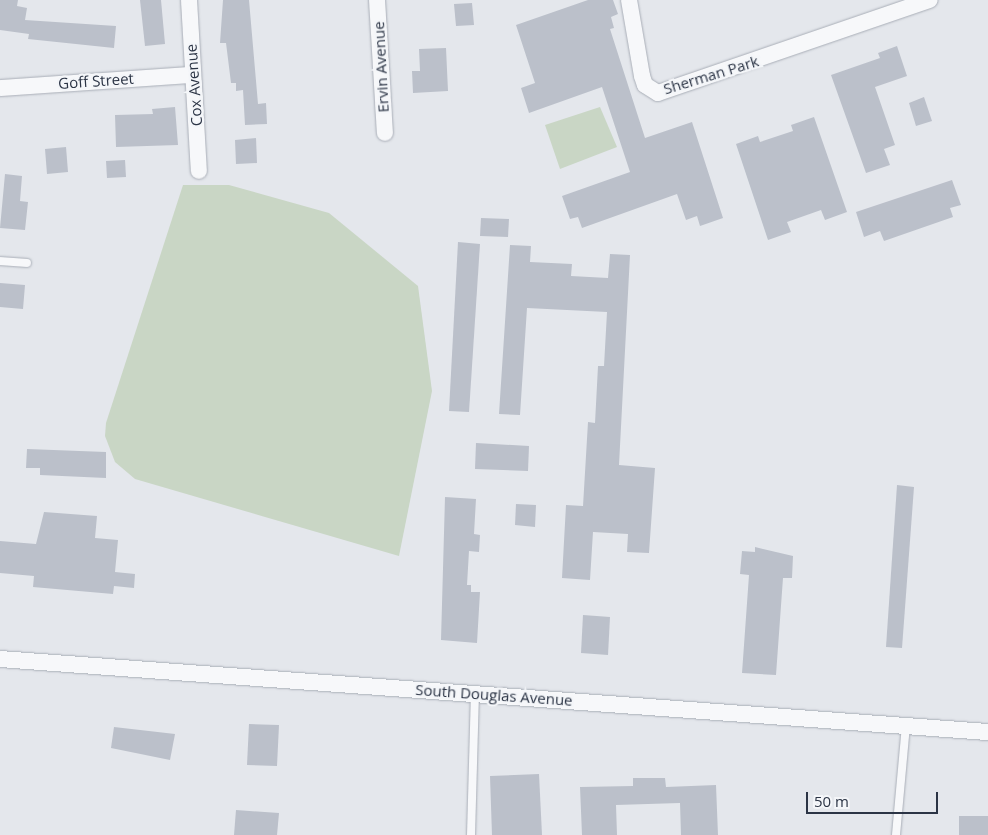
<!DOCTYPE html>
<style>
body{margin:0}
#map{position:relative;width:988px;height:835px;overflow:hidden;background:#e4e7ec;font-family:"Open Sans",sans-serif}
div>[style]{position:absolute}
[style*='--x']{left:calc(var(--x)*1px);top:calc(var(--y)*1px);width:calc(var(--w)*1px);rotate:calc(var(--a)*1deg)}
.green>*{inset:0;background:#c9d6c5}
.building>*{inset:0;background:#bbc0ca}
.roads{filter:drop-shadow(0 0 1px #a9aeb7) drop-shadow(0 0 1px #a9aeb7)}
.service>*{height:8px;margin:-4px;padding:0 4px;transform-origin:4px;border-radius:4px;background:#f7f8fa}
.minor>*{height:16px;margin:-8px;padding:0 8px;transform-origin:8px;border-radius:8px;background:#f7f8fa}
span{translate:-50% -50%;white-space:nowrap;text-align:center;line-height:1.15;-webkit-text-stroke:4.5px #f4f6f9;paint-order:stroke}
.street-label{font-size:15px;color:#2b3445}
.scale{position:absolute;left:806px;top:792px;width:132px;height:22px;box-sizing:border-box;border:2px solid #2b3445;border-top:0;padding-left:6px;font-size:15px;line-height:18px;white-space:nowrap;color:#2b3445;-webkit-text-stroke:4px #f4f6f9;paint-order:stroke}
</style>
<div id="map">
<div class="green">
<i style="clip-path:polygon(600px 107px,617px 147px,560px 169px,545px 125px)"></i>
<i style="clip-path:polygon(183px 185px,229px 185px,329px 213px,418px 286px,432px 391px,399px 556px,135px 479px,115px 462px,105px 436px,106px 423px)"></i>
</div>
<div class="building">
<i style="clip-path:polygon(0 0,18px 0,17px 6px,27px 8px,25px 20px,116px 26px,114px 48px,28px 39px,29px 34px,0 30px)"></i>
<i style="clip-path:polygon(140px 0,161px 0,165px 44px,145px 46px)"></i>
<i style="clip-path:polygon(223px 0,249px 0,258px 104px,266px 103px,267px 124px,245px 125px,243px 90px,236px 91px,236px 83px,231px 83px,226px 43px,220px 43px)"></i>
<i style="clip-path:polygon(588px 0,613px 0,618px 14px,611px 17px,614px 28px,610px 29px,645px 138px,692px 122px,723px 218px,700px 226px,697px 216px,686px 220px,677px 194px,582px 228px,578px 217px,570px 219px,562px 196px,630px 172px,602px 87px,529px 113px,521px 88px,535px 83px,516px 25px)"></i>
<i style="clip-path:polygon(472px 3px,474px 25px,456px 26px,454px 4px)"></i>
<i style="clip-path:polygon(897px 46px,907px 76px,875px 87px,895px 145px,884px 149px,890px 165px,866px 173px,831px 75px,880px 58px,878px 53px)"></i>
<i style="clip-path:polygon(446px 48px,448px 91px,413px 93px,412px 71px,420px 71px,419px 49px)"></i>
<i style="clip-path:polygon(924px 97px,932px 121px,916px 126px,909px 103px)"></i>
<i style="clip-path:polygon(175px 107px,178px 145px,116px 147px,115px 115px,153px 114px,152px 109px)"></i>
<i style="clip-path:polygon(814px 117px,847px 212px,825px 220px,821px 210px,787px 222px,791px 232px,768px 240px,736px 144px,758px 136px,760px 142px,793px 131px,791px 125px)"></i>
<i style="clip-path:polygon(256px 138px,257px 163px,236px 164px,235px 140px)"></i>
<i style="clip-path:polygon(66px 147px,68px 172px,47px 174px,45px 149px)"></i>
<i style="clip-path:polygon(125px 160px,126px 177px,107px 178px,106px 161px)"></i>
<i style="clip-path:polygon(5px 174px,22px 176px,20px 201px,28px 202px,25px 230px,0 228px)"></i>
<i style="clip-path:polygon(952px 180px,961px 205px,950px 208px,953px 217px,884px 241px,880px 231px,864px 237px,856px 212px)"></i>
<i style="clip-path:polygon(481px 218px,509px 219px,508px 237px,480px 236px)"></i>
<i style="clip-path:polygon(458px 242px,480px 244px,469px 412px,449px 411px)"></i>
<i style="clip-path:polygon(510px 245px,531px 246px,530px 262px,572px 264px,571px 276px,608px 278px,610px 254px,630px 255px,619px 465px,655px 468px,649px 553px,627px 552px,628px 534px,593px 532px,590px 580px,562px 578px,566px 505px,583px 506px,588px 422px,595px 423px,598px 366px,604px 366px,607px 312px,527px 308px,520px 415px,499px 414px)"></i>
<i style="clip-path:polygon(0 283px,25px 285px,23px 309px,0 307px)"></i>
<i style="clip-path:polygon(476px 443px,529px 446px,528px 471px,475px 469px)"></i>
<i style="clip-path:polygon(27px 449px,106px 452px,106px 478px,40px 475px,40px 468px,26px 468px)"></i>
<i style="clip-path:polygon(897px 485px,914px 487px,902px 648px,886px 647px)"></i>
<i style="clip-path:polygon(445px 497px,476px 499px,474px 534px,480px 535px,479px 552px,469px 551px,467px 585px,471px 585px,471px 592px,480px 592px,477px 643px,441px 640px)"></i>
<i style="clip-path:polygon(516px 504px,536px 505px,535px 527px,515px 525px)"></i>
<i style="clip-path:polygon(44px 512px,97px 516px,95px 538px,118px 540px,115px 572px,135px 574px,134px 588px,114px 586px,113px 594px,33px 587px,34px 576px,0 573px,0 541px,36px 544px)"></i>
<i style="clip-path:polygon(755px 547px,793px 556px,792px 578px,783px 578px,776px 675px,742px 673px,749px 575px,740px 574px,742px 551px,755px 552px)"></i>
<i style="clip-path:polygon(583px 615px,610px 617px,608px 655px,581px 653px)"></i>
<i style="clip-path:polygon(249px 724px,279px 725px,277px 766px,247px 765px)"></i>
<i style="clip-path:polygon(114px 727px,175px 734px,170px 760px,111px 748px)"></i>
<i style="clip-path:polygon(539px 774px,542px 835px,492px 835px,490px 776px)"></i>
<i style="clip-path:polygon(633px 778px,665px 778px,666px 787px,716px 785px,718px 835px,681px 835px,680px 803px,616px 805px,617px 835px,582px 835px,580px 787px,633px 786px)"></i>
<i style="clip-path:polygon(236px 810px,279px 813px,277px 835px,234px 835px)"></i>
<i style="clip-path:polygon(959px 816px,988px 816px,988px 835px,959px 835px)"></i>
</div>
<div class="roads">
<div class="service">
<i style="--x:0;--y:261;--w:27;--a:4"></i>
<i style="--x:471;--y:835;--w:142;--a:-88.4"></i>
<i style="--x:896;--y:835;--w:110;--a:-84.8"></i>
</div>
<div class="minor">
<i style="--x:189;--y:0;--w:171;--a:86.7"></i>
<i style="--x:377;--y:0;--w:133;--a:86.6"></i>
<i style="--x:629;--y:0;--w:77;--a:80.3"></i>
<i style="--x:642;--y:76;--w:9;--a:72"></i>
<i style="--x:645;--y:85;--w:15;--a:32"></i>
<i style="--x:658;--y:93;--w:287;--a:-18.9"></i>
<i style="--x:0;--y:88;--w:193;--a:-3.9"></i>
<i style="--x:0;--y:659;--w:991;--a:4.23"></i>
</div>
</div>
<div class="street-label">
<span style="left:381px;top:67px;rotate:-93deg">Ervin Avenue</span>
<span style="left:711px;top:75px;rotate:-17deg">Sherman Park</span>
<span style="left:96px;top:81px;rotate:-4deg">Goff Street</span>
<span style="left:194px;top:85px;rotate:-94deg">Cox Avenue</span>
<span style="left:494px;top:695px;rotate:4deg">South Douglas Avenue</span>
</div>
<div class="scale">50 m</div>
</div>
